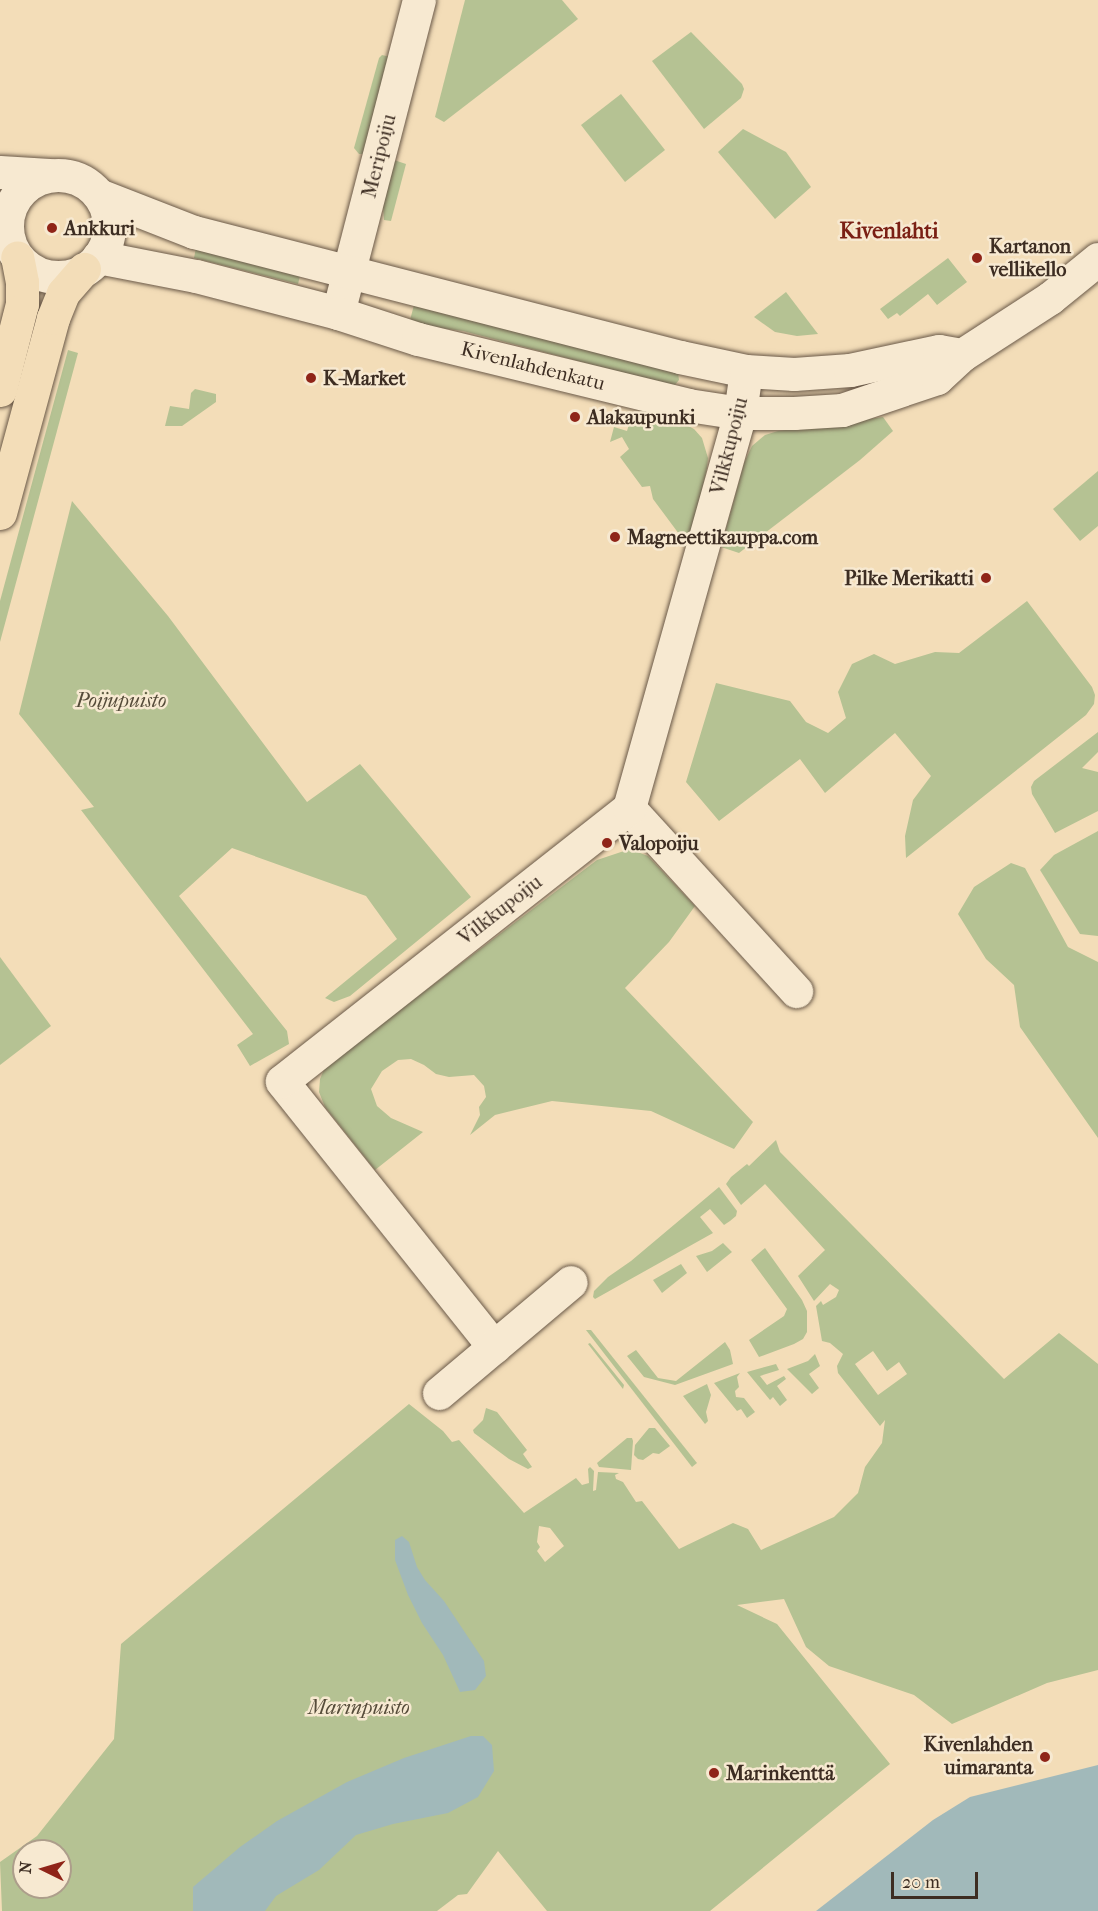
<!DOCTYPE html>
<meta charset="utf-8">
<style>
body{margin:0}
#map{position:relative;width:1098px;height:1911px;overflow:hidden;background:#f3ddb8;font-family:"IM FELL French Canon",serif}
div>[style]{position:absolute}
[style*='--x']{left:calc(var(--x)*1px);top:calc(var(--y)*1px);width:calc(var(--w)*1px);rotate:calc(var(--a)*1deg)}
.green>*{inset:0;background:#b5c293}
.water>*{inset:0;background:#a1b9ba}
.roads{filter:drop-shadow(0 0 2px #6a5948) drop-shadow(0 0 2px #6a5948)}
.street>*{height:33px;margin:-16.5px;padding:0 16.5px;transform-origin:16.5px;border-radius:16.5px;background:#f7e9d1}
.secondary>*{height:33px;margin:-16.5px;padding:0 16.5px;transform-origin:16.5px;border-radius:16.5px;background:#f7e9d1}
.secondary>.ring{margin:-16.5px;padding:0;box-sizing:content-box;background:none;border:33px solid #f7e9d1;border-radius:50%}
.primary>*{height:33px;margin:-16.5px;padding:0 16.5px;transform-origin:16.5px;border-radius:16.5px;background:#f3ddb8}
.dots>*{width:16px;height:16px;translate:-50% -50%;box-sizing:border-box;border:3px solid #f7e9d1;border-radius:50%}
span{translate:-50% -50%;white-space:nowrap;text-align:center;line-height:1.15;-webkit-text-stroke:5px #f7e9d1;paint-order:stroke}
.street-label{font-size:20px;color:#3d2d22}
.poi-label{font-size:20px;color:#3d2d22;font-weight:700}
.left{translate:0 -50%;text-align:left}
.right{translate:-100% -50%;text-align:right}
.park-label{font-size:20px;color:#554b39;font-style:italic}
.quarter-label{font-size:22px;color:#7a1f14;font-weight:700}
.north{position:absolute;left:12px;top:1839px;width:60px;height:60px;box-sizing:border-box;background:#f7e9d1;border:2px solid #ad9e8b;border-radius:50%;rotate:275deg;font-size:16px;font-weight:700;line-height:24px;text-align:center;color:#3d2d22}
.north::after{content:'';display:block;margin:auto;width:21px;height:27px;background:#8f2418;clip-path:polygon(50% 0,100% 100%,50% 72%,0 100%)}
.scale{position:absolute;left:891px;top:1872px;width:87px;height:27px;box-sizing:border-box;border:3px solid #3d2d22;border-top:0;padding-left:8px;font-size:18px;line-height:21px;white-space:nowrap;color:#3d2d22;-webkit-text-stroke:4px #f7e9d1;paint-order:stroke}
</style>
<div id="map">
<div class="green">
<i style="clip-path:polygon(465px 0,562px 0,578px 19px,444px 122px,435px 117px)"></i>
<i style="clip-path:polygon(691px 32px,742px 84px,744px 89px,741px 98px,704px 129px,652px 61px)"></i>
<i style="clip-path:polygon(382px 55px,390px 57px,363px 154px,359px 154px,354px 148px,379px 58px)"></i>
<i style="clip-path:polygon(621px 94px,665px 150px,625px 182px,581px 125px)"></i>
<i style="clip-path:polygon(743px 129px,786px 152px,811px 187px,775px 219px,718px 152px)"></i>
<i style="clip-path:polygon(394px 160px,406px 164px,391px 221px,384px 220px,383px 206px)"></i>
<i style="clip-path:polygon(196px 248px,300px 276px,298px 284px,194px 258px)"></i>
<i style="clip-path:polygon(948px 258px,967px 282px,937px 305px,928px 294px,900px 316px,897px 313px,888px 319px,880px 309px)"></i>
<i style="clip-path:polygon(786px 292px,818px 334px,797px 336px,775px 332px,754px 317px)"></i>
<i style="clip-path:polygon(414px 305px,678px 373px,679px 380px,674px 386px,463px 331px,409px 324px)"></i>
<i style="clip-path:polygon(68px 350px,78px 353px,0 642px,0 601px)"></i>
<i style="clip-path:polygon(195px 389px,216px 394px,216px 402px,182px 426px,165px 426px,170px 406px,189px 409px,191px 393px)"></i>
<i style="clip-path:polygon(883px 417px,893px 431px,860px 460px,739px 553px,721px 547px,744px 463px,752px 446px,765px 435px,778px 431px)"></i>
<i style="clip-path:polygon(630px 421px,681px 422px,694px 429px,702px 438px,708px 458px,707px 468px,691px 540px,682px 538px,653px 499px,650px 486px,642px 487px,620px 457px,629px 449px,622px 437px,610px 442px,614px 427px,627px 431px)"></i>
<i style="clip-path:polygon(1098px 471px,1098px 526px,1080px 541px,1053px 509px)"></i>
<i style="clip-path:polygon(72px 501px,168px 616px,307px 802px,360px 764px,471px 897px,350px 996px,334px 1002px,325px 998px,397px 939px,366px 896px,232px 848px,179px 896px,287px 1031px,289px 1044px,250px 1066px,237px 1045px,253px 1034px,81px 810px,94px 807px,19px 714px)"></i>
<i style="clip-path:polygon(1027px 601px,1092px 687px,1095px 695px,1094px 704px,1086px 715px,906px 858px,905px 836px,913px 800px,931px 776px,895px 733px,825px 793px,800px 759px,719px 821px,686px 782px,716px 683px,790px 701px,806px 722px,828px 733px,846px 718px,838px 692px,852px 664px,874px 654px,895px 664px,935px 652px,959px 653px)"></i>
<i style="clip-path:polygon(1098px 732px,1098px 752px,1082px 768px,1098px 772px,1098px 811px,1055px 833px,1032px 794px,1031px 787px,1034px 781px)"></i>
<i style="clip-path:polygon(1098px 831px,1098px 936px,1080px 934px,1040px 870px,1054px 855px)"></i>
<i style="clip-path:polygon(630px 849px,648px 856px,695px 906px,669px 942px,625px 988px,753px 1122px,734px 1149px,651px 1111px,552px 1101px,495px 1115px,470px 1135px,480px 1115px,479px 1107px,486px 1097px,484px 1086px,474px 1075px,449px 1077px,436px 1074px,424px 1065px,411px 1059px,398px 1060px,382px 1071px,371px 1089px,377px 1106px,391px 1118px,423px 1132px,375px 1170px,325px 1107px,319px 1092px,320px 1079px,325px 1067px,597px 860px)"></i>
<i style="clip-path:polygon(1011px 863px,1025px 868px,1068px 947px,1098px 962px,1098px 1138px,1020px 1027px,1014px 985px,986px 959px,958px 914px,974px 887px)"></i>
<i style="clip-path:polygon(0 957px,51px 1026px,0 1065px)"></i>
<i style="clip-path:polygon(evenodd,776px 1140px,780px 1152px,1004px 1379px,1059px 1333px,1098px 1364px,1098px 1670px,1047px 1683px,952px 1724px,914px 1695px,829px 1666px,806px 1647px,784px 1599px,737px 1605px,777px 1624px,890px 1764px,710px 1911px,547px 1911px,498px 1851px,467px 1894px,458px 1895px,437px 1911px,2px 1911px,0 1862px,37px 1836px,114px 1739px,121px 1644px,409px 1404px,443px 1431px,452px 1442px,459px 1440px,524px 1513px,576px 1478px,582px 1485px,589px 1483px,588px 1469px,590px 1467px,594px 1471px,593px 1491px,596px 1490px,598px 1472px,619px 1473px,615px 1475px,616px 1479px,623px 1482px,636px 1502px,642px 1501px,679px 1549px,733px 1523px,748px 1529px,761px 1550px,834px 1517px,858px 1493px,865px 1467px,882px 1443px,885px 1420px,880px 1426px,838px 1373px,837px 1366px,843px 1354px,830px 1343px,822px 1341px,816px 1306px,821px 1301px,823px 1305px,836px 1297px,839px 1290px,830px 1284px,814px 1301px,798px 1276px,825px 1250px,765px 1184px,741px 1205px,726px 1184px,731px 1177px,747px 1164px,749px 1166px,776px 1140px,873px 1351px,887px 1371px,899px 1362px,907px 1374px,878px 1395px,855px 1364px,873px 1351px,776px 1140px,539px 1526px,550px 1528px,564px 1546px,545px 1562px,537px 1551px,540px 1547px,537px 1542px,539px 1526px,776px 1140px,24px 1851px,60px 1851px,60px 1887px,24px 1887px,24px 1851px)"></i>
<i style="clip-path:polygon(719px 1187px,737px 1211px,736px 1216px,730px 1221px,724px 1225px,710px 1209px,700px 1217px,713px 1233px,595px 1299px,593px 1297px,594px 1291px,608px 1277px,631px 1261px)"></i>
<i style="clip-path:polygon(723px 1243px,732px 1252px,707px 1272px,696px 1256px,712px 1251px)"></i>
<i style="clip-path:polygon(765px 1248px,802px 1300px,807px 1311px,807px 1332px,803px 1339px,794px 1344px,759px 1357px,749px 1340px,784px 1316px,787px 1309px,751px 1260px)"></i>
<i style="clip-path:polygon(681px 1264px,687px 1273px,662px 1293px,653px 1280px)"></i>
<i style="clip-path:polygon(586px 1330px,591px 1330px,697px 1463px,692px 1467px)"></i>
<i style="clip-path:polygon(725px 1342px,730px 1350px,733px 1364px,675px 1385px,644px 1377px,627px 1356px,636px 1350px,658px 1378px,676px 1381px)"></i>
<i style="clip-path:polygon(590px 1343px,624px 1385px,623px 1389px,588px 1344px)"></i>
<i style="clip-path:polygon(815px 1354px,820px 1366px,809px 1374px,819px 1388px,812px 1394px,787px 1369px,808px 1361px)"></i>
<i style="clip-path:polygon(776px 1364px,779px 1370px,760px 1376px,767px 1385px,784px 1376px,786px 1379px,777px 1386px,787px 1400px,780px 1406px,773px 1397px,770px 1400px,747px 1372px)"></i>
<i style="clip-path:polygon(740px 1373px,737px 1377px,739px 1387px,735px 1391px,736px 1397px,744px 1398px,755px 1412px,747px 1418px,741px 1409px,737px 1411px,714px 1383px)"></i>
<i style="clip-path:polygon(707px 1384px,711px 1395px,706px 1412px,708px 1421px,705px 1424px,683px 1396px)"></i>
<i style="clip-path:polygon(486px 1408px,497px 1412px,527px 1450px,523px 1454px,532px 1467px,528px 1469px,509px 1459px,474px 1433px,473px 1430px,483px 1420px)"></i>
<i style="clip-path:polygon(649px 1428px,655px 1428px,670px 1446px,659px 1454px,653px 1453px,643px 1460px,638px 1459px,634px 1455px,635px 1445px)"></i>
<i style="clip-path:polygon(627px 1438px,632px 1438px,633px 1441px,631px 1470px,599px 1467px,597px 1463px)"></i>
</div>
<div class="water">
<i style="clip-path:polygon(402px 1536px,409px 1542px,417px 1567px,425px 1580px,444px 1601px,484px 1661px,486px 1676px,475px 1690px,460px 1692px,443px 1655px,422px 1623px,408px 1595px,395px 1560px,395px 1540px)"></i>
<i style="clip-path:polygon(471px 1736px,483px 1736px,492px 1745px,494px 1771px,478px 1797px,448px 1813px,393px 1824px,356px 1835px,319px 1870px,276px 1896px,265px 1911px,193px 1911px,193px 1887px,240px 1847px,277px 1821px,347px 1782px,404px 1758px)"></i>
<i style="clip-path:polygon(1098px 1765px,1098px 1911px,816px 1911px,933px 1820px,970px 1797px)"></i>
</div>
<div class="roads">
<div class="street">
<i style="--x:338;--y:313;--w:323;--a:-75.5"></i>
<i style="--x:629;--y:808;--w:248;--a:47.6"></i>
<i style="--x:494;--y:1347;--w:340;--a:-128.6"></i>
<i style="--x:282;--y:1081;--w:442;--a:-38.2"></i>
<i style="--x:629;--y:808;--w:410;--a:-74.3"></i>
<i style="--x:740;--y:413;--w:42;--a:-81.9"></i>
<i style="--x:439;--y:1393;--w:172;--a:-40.1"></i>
</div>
<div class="secondary">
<i style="--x:0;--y:172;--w:49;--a:3.5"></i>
<i class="ring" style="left:7px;top:175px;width:69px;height:69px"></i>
<i style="--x:99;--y:195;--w:102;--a:21.3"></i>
<i style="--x:194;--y:232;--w:502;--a:14.42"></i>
<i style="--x:680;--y:357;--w:67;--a:12"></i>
<i style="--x:746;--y:371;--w:48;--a:3.6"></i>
<i style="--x:794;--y:374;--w:56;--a:-4.1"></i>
<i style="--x:850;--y:370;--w:91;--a:-12.1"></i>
<i style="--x:939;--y:351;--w:23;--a:10"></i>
<i style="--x:98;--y:257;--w:100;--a:11"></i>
<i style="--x:196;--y:276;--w:147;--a:14.6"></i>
<i style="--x:338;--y:313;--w:84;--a:18"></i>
<i style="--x:418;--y:339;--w:278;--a:13.7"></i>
<i style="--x:688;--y:405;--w:53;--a:8.7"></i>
<i style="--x:740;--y:413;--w:54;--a:0"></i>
<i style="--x:794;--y:413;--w:48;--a:-3.6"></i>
<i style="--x:842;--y:410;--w:100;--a:-18.6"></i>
<i style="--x:937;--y:378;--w:34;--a:-43"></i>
<i style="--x:962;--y:355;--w:105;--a:-32.9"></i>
<i style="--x:1050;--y:298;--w:62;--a:-39.1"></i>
</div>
<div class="primary">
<i style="--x:0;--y:390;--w:89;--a:-75.7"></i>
<i style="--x:22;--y:304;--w:22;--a:-90"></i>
<i style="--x:22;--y:282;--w:25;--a:-101"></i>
<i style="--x:0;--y:513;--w:202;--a:-74.8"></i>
<i style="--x:53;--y:318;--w:27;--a:-68"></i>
<i style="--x:63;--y:293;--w:32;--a:-49"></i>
</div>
</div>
<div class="dots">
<i style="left:52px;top:228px;background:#8f2418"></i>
<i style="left:977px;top:258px;background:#8f2418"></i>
<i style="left:311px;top:378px;background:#8f2418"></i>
<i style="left:575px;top:417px;background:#8f2418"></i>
<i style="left:615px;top:537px;background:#8f2418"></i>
<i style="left:986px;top:578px;background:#8f2418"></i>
<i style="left:607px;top:843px;background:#8f2418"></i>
<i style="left:1045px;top:1757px;background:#8f2418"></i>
<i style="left:714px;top:1773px;background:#8f2418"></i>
</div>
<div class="street-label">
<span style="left:379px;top:156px;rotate:-76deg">Meripoiju</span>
<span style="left:533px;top:366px;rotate:14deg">Kivenlahdenkatu</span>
<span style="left:729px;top:446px;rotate:-76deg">Vilkkupoiju</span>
<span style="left:500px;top:910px;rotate:-38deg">Vilkkupoiju</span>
</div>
<div class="poi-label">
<span class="left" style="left:64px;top:228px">Ankkuri</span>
<span class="left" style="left:989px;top:258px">Kartanon<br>vellikello</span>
<span class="left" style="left:323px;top:378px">K-Market</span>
<span class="left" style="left:587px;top:417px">Alakaupunki</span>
<span class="left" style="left:627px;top:537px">Magneettikauppa.com</span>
<span class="right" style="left:974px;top:578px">Pilke Merikatti</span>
<span class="left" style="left:619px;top:843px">Valopoiju</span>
<span class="right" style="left:1033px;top:1756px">Kivenlahden<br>uimaranta</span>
<span class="left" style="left:726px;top:1773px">Marinkenttä</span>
</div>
<div class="park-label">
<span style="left:121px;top:700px">Poijupuisto</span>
<span style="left:359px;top:1707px">Marinpuisto</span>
</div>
<div class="quarter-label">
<span style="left:889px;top:232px">Kivenlahti</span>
</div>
<div class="north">N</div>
<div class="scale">20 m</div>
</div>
